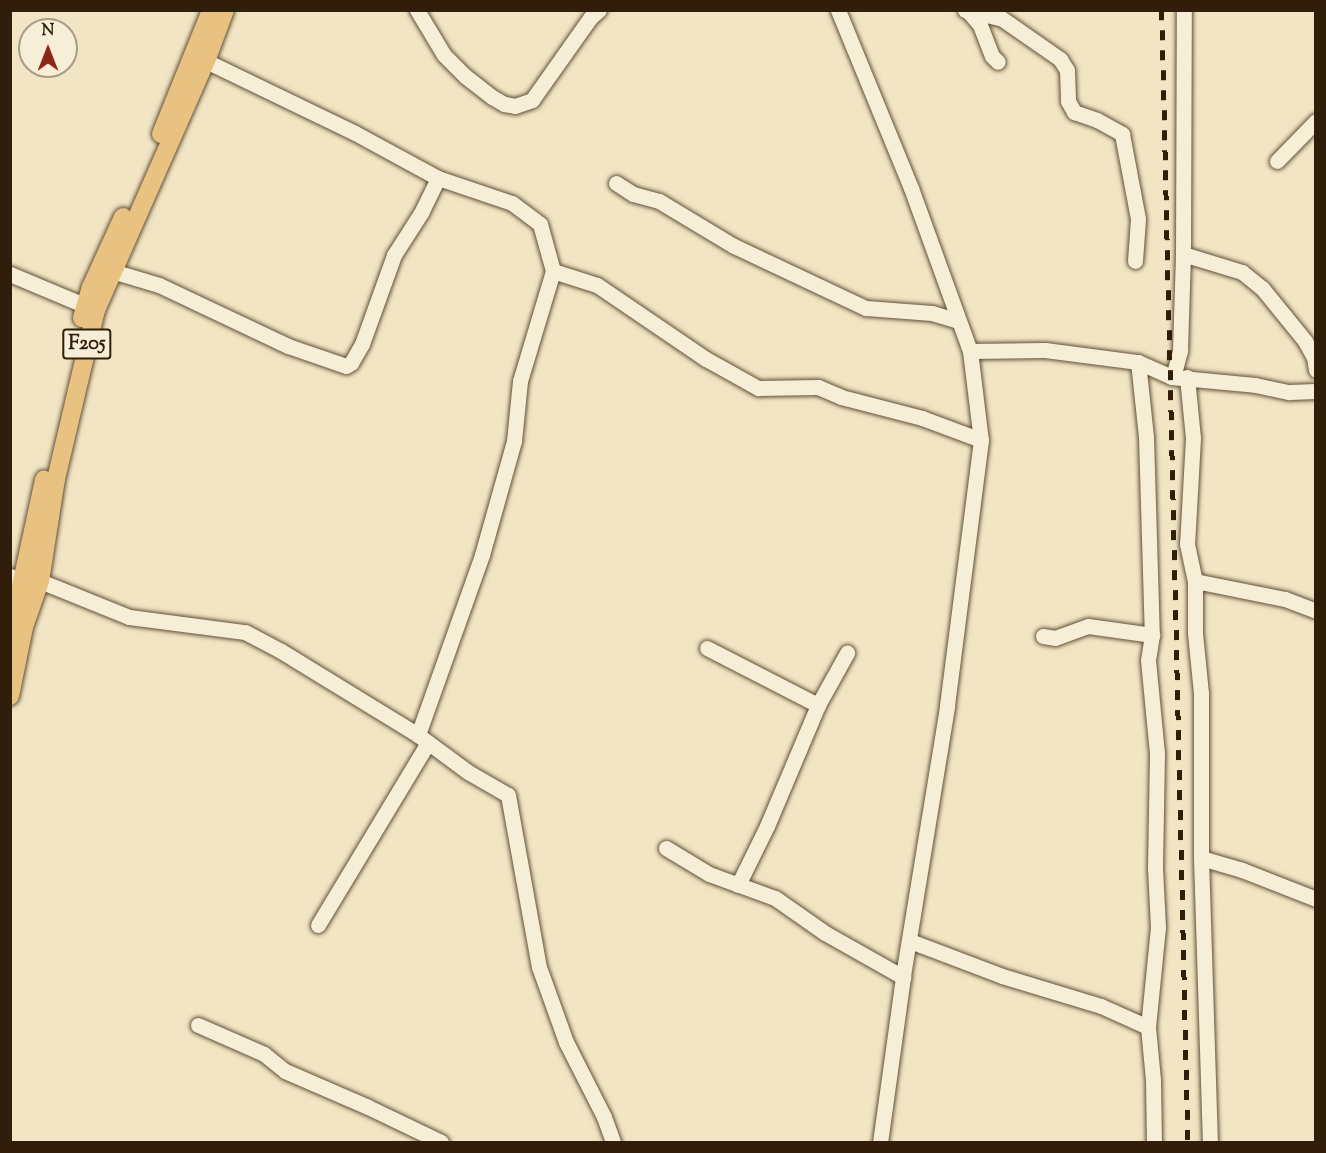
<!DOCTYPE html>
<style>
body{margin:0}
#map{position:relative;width:1326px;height:1153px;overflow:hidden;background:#f2e5c3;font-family:"Sorts Mill Goudy",serif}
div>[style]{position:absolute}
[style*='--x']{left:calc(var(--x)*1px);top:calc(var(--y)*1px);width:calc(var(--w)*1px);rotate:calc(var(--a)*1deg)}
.roads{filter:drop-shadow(0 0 2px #615038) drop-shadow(0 0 2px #615038)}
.minor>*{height:15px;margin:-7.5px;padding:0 7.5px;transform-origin:7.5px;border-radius:7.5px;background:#f7eed8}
.major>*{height:18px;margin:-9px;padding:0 9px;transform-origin:9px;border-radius:9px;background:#e9c282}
.rail>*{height:4.5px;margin-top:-2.25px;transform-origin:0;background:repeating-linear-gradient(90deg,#311e0a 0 10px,transparent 0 20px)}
span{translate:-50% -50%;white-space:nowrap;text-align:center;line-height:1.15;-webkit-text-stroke:6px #f7eed8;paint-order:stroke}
.shield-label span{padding:2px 4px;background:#f7eed8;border:2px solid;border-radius:4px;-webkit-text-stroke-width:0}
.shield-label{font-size:20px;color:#311e0a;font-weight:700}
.frame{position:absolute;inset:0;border:12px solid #311e0a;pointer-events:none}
.north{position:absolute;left:18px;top:18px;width:60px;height:60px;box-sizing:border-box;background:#f7eed8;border:2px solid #a89b86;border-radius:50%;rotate:0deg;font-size:16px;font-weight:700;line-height:24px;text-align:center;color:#311e0a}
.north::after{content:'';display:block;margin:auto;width:21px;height:27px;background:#8f2418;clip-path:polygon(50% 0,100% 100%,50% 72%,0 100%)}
</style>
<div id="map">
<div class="roads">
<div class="minor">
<i style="--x:417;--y:10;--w:52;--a:59"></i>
<i style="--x:444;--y:55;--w:30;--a:45"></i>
<i style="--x:465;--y:76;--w:34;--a:38"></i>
<i style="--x:492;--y:97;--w:14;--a:30"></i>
<i style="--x:504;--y:104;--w:11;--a:10"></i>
<i style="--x:515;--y:106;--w:18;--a:-19"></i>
<i style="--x:532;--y:100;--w:100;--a:-54.7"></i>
<i style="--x:590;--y:18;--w:12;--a:-42"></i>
<i style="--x:838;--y:10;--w:192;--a:67.7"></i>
<i style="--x:911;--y:188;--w:173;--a:70.1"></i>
<i style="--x:970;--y:351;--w:90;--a:83"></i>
<i style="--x:981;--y:440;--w:269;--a:97.3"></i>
<i style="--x:947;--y:707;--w:274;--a:99.3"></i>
<i style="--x:903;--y:977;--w:167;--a:97.9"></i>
<i style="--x:965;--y:10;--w:37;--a:13"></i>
<i style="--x:1001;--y:18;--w:72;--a:34.8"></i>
<i style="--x:1060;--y:59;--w:13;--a:58"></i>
<i style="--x:1067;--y:70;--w:31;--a:88"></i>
<i style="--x:1068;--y:101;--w:13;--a:61"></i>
<i style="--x:1074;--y:112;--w:24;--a:19"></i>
<i style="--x:1097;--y:120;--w:29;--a:29"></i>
<i style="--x:1122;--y:134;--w:86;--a:79.3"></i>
<i style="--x:1138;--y:219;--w:42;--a:94.1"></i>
<i style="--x:968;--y:11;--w:18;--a:49"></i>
<i style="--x:980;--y:25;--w:33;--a:69"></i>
<i style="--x:992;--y:56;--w:8;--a:45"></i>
<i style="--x:206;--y:61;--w:165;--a:25.8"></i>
<i style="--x:355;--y:133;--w:94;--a:28.5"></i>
<i style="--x:438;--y:178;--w:78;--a:18.7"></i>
<i style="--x:512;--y:203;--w:35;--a:37"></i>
<i style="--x:540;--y:224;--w:49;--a:74.5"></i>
<i style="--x:553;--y:271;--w:115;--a:106.7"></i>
<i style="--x:520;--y:381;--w:60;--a:95.7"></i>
<i style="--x:514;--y:441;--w:118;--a:105.7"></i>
<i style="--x:482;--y:555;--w:191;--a:109.6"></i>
<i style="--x:1277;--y:161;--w:56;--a:-45.7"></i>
<i style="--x:616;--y:183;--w:20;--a:33"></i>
<i style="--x:633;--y:194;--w:27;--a:15"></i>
<i style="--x:659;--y:201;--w:87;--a:31"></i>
<i style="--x:734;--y:246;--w:146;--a:25.2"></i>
<i style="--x:866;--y:308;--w:66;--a:4.3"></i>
<i style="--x:932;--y:313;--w:27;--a:17"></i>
<i style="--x:1183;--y:254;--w:62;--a:17"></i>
<i style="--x:1242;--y:272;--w:26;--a:39"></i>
<i style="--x:1262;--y:288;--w:68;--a:50.9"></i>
<i style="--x:1305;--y:341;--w:18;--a:61"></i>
<i style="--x:1314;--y:357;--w:13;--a:81"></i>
<i style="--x:112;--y:271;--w:49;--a:16.6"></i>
<i style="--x:159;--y:285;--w:143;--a:25.3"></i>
<i style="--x:288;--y:346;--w:61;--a:19"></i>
<i style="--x:346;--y:366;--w:6;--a:-31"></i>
<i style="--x:351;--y:363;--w:22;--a:-60"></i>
<i style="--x:362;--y:344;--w:95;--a:-70.2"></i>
<i style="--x:394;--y:255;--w:50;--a:-57.3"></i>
<i style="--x:421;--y:213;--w:39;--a:-64"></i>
<i style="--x:553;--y:271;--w:46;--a:17.7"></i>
<i style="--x:597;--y:285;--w:132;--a:34.2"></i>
<i style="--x:706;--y:359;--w:60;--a:29.1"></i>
<i style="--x:758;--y:388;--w:60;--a:-1"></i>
<i style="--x:818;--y:387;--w:25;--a:23"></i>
<i style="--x:841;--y:397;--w:84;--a:14.5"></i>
<i style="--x:922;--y:418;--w:63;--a:20.4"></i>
<i style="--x:10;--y:274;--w:82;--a:22.8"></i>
<i style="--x:970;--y:351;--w:75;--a:-0.8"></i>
<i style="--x:1045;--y:350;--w:94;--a:7.4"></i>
<i style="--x:1138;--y:362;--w:36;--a:24"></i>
<i style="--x:1171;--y:377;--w:84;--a:5.4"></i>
<i style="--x:1255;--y:385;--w:35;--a:12"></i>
<i style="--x:1289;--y:392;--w:27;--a:-2"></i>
<i style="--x:1138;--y:362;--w:75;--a:83.9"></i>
<i style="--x:1146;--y:437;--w:198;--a:88.3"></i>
<i style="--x:1152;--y:635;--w:25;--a:99"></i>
<i style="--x:1148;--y:660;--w:93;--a:84.5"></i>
<i style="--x:1157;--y:753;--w:115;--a:91"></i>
<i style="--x:1155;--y:868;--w:59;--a:87.1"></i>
<i style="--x:1158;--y:927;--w:100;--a:95.7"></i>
<i style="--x:1148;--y:1027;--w:53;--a:84.6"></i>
<i style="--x:1153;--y:1080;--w:62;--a:89.1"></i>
<i style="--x:1173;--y:377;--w:28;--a:-75"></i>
<i style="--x:1180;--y:350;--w:96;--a:-88.2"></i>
<i style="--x:1183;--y:254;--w:244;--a:-89.8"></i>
<i style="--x:1187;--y:377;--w:61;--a:84.4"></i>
<i style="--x:1193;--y:438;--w:106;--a:93.2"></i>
<i style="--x:1187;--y:544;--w:38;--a:78"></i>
<i style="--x:1195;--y:581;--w:52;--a:90"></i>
<i style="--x:1195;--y:633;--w:60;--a:84.3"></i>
<i style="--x:1201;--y:693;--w:165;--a:90"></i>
<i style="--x:1201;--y:858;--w:284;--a:88.2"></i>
<i style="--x:10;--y:576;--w:13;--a:23"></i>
<i style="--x:22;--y:581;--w:18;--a:0"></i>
<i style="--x:40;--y:581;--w:96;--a:22"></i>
<i style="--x:129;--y:617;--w:117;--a:7.4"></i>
<i style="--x:245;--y:632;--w:41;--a:27.8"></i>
<i style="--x:281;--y:651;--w:161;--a:31.5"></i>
<i style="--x:418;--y:735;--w:62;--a:36.5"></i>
<i style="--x:468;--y:772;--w:46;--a:29.9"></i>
<i style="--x:508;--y:795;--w:175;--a:79.8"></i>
<i style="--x:539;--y:967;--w:80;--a:70.2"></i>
<i style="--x:566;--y:1042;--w:84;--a:63.1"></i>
<i style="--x:604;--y:1117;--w:27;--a:70"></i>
<i style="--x:1195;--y:581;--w:92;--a:11.3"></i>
<i style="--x:1285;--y:599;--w:33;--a:21"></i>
<i style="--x:1043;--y:636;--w:12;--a:9"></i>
<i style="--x:1055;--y:638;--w:35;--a:-20"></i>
<i style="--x:1088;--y:626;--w:65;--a:8"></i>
<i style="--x:707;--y:648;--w:125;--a:27.2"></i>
<i style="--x:666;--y:848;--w:50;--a:31.2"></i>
<i style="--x:709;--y:874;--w:70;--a:20"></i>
<i style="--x:775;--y:898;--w:61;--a:35"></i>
<i style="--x:825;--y:933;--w:90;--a:29.4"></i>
<i style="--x:1201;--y:858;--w:43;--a:16.3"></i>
<i style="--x:1242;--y:870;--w:79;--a:21.4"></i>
<i style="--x:738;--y:885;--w:66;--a:-63.8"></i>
<i style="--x:767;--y:826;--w:131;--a:-67.1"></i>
<i style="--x:818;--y:705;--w:60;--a:-60.9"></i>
<i style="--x:318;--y:925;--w:213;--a:-58.9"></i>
<i style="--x:910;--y:941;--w:98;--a:20.8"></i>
<i style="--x:1002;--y:976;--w:103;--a:16.9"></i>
<i style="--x:1101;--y:1006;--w:51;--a:24.1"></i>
<i style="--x:198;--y:1025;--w:72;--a:23.7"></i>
<i style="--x:264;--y:1054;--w:27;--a:39"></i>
<i style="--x:285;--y:1071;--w:90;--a:23.4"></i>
<i style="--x:368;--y:1107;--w:81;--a:25.6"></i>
</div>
<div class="major">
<i style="--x:161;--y:134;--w:134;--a:-68"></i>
<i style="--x:82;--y:318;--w:32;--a:-74"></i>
<i style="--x:91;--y:287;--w:77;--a:-65.4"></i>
<i style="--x:10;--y:637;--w:161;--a:-77.8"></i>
<i style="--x:10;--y:696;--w:70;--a:-78.5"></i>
<i style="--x:24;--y:627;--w:49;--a:-70.8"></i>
<i style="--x:40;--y:581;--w:103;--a:-81.1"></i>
<i style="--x:56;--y:479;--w:174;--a:-76.7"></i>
<i style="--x:96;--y:310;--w:272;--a:-66.2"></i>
<i style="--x:206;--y:61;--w:54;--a:-69.6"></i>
</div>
</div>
<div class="rail">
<i style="--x:1162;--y:10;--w:1132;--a:88.68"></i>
</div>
<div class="shield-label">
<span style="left:87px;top:344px">F205</span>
</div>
<div class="frame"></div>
<div class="north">N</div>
</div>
